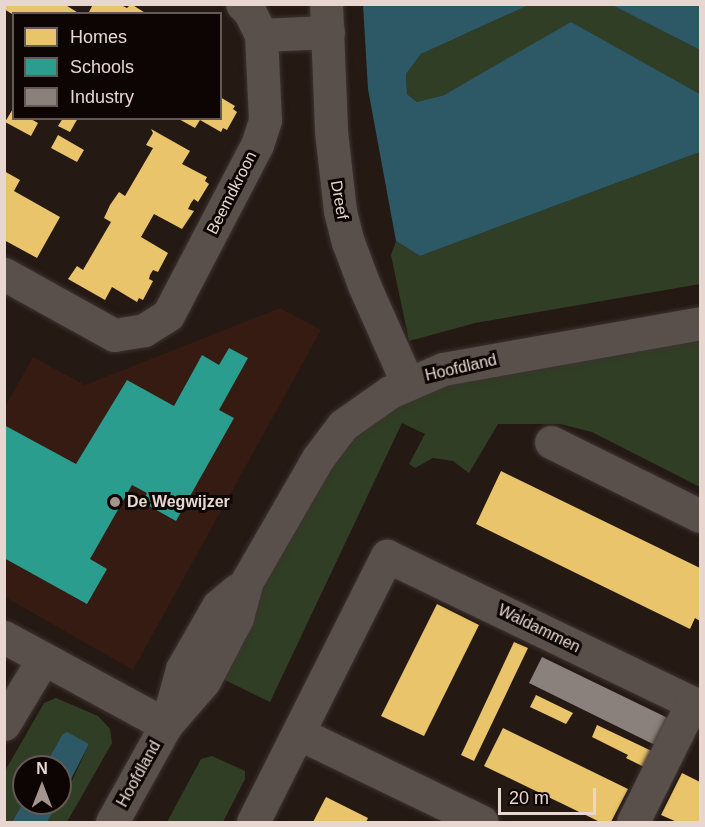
<!DOCTYPE html>
<style>
body{margin:0}
#map{position:relative;width:705px;height:827px;overflow:hidden;background:#251914;font-family:Helvetica,sans-serif}
div>[style]{position:absolute}
[style*='--x']{left:calc(var(--x)*1px);top:calc(var(--y)*1px);width:calc(var(--w)*1px);rotate:calc(var(--a)*1deg)}
.built>*{inset:0;background:#351b11}
.green>*{inset:0;background:#303e25}
.water>*{inset:0;background:#2d5865}
.homes>*{inset:0;background:#e9c46a}
.schools>*{inset:0;background:#2a9d8f}
.industry>*{inset:0;background:#8a817c}
.roads{filter:drop-shadow(0 0 2px #3d332f) drop-shadow(0 0 2px #3d332f)}
.minor>*{height:33px;margin:-16.5px;padding:0 16.5px;transform-origin:16.5px;border-radius:16.5px;background:#594f4b}
.dots>*{width:16px;height:16px;translate:-50% -50%;box-sizing:border-box;border:3px solid #0d0503;border-radius:50%}
span{translate:-50% -50%;white-space:nowrap;text-align:center;line-height:1.15;-webkit-text-stroke:6px #0d0503;paint-order:stroke}
.street-label{font-size:16px;color:#e7d7d0}
.poi-label{font-size:16px;color:#e7d7d0;font-weight:700}
.left{translate:0 -50%;text-align:left}
.frame{position:absolute;inset:0;border:6px solid #e7d7d0;pointer-events:none}
.legend{position:absolute;left:12px;top:12px;width:210px;height:108px;box-sizing:border-box;background:#0d0503;border:2px solid #645955;margin:0;padding:8px 10px;list-style:none;font-size:18px;color:#e7d7d0}
.legend li{display:flex;align-items:center;gap:12px;height:30px}
.legend b{width:30px;border:2px solid #645955}
.north{position:absolute;left:12px;top:755px;width:60px;height:60px;box-sizing:border-box;background:#0d0503;border:2px solid #645955;border-radius:50%;rotate:0deg;font-size:16px;font-weight:700;line-height:24px;text-align:center;color:#e7d7d0}
.north::after{content:'';display:block;margin:auto;width:21px;height:27px;background:#a3948e;clip-path:polygon(50% 0,100% 100%,50% 72%,0 100%)}
.scale{position:absolute;left:498px;top:788px;width:98px;height:27px;box-sizing:border-box;border:3px solid #e7d7d0;border-top:0;padding-left:8px;font-size:18px;line-height:21px;white-space:nowrap;color:#e7d7d0;-webkit-text-stroke:4px #0d0503;paint-order:stroke}
</style>
<div id="map">
<div class="built">
<i style="clip-path:polygon(280px 308px,321px 330px,133px 670px,5px 597px,5px 407px,33px 357px,85px 385px)"></i>
</div>
<div class="green">
<i style="clip-path:polygon(529px 5px,613px 5px,700px 50px,700px 94px,572px 23px,444px 95px,417px 102px,407px 94px,406px 74px,421px 54px)"></i>
<i style="clip-path:polygon(700px 152px,700px 284px,475px 323px,409px 341px,391px 255px,396px 241px,420px 256px)"></i>
<i style="clip-path:polygon(700px 339px,700px 487px,592px 432px,560px 424px,498px 424px,469px 473px,453px 461px,433px 458px,415px 468px,409px 464px,425px 434px,402px 423px,270px 702px,219px 677px,299px 517px,338px 451px,365px 424px,396px 403px,435px 387px,501px 372px)"></i>
<i style="clip-path:polygon(56px 698px,98px 716px,110px 729px,112px 743px,67px 822px,47px 822px,72px 781px,89px 744px,62px 735px,44px 767px,24px 767px,24px 801px,12px 822px,5px 822px,5px 771px,44px 703px)"></i>
<i style="clip-path:polygon(212px 756px,245px 771px,245px 779px,223px 822px,167px 822px,201px 759px)"></i>
</div>
<div class="water">
<i style="clip-path:polygon(363px 5px,529px 5px,421px 54px,406px 74px,407px 94px,417px 102px,444px 95px,571px 22px,700px 94px,700px 152px,420px 256px,396px 241px,368px 89px)"></i>
<i style="clip-path:polygon(613px 5px,700px 5px,700px 50px,614px 6px)"></i>
<i style="clip-path:polygon(67px 732px,89px 744px,60px 801px,60px 767px,44px 767px,62px 735px)"></i>
<i style="clip-path:polygon(24px 801px,24px 803px,59px 803px,47px 822px,12px 822px)"></i>
</div>
<div class="homes">
<i style="clip-path:polygon(4px 4px,64px 4px,80px 14px,12px 14px,4px 9px)"></i>
<i style="clip-path:polygon(93px 4px,119px 4px,127px 8px,131px 4px,147px 14px,88px 14px)"></i>
<i style="clip-path:polygon(220px 97px,235px 106px,233px 109px,237px 112px,227px 130px,223px 128px,221px 132px,200px 120px,195px 128px,177px 118px,220px 118px)"></i>
<i style="clip-path:polygon(14px 107px,14px 118px,29px 118px,38px 123px,31px 136px,5px 122px)"></i>
<i style="clip-path:polygon(63px 118px,78px 118px,70px 132px,58px 126px)"></i>
<i style="clip-path:polygon(151px 129px,190px 151px,182px 164px,207px 177px,205px 181px,209px 184px,198px 202px,194px 199px,191px 203px,188px 209px,194px 211px,182px 229px,154px 214px,141px 237px,168px 253px,158px 272px,153px 270px,150px 275px,149px 279px,153px 281px,143px 300px,139px 298px,137px 302px,112px 287px,105px 300px,68px 279px,77px 266px,83px 270px,111px 222px,104px 218px,110px 205px,119px 192px,125px 196px,153px 148px,146px 145px,153px 133px)"></i>
<i style="clip-path:polygon(58px 135px,84px 150px,77px 162px,51px 148px)"></i>
<i style="clip-path:polygon(4px 171px,20px 180px,14px 191px,60px 217px,37px 258px,4px 240px)"></i>
<i style="clip-path:polygon(501px 471px,700px 568px,700px 621px,695px 618px,690px 629px,476px 524px)"></i>
<i style="clip-path:polygon(437px 604px,479px 625px,424px 736px,381px 716px)"></i>
<i style="clip-path:polygon(514px 642px,528px 648px,474px 761px,461px 755px)"></i>
<i style="clip-path:polygon(536px 695px,573px 713px,566px 724px,530px 707px)"></i>
<i style="clip-path:polygon(597px 725px,658px 754px,650px 770px,626px 758px,628px 755px,592px 737px)"></i>
<i style="clip-path:polygon(503px 728px,628px 789px,611px 822px,600px 822px,484px 766px)"></i>
<i style="clip-path:polygon(682px 773px,700px 782px,700px 822px,677px 822px,661px 815px)"></i>
<i style="clip-path:polygon(326px 797px,368px 818px,366px 822px,313px 822px)"></i>
</div>
<div class="schools">
<i style="clip-path:polygon(229px 348px,248px 358px,219px 410px,234px 418px,176px 521px,142px 502px,147px 493px,132px 485px,90px 559px,107px 569px,87px 604px,4px 558px,4px 425px,76px 464px,127px 380px,174px 406px,202px 355px,219px 365px)"></i>
</div>
<div class="industry">
<i style="clip-path:polygon(542px 657px,674px 721px,661px 748px,529px 683px)"></i>
</div>
<div class="roads">
<div class="minor">
<i style="--x:326;--y:4;--w:127;--a:87.7"></i>
<i style="--x:331;--y:131;--w:81;--a:83.6"></i>
<i style="--x:340;--y:211;--w:32;--a:76"></i>
<i style="--x:348;--y:242;--w:46;--a:69.6"></i>
<i style="--x:364;--y:285;--w:106;--a:66.1"></i>
<i style="--x:261;--y:35;--w:67;--a:-2.6"></i>
<i style="--x:4;--y:274;--w:126;--a:29"></i>
<i style="--x:114;--y:335;--w:30;--a:-9"></i>
<i style="--x:144;--y:330;--w:28;--a:-32"></i>
<i style="--x:168;--y:315;--w:192;--a:-62.4"></i>
<i style="--x:257;--y:145;--w:26;--a:-72"></i>
<i style="--x:265;--y:120;--w:85;--a:-92.7"></i>
<i style="--x:261;--y:35;--w:25;--a:-116"></i>
<i style="--x:250;--y:12;--w:11;--a:-135"></i>
<i style="--x:551;--y:442;--w:166;--a:26.4"></i>
<i style="--x:4;--y:637;--w:184;--a:28.5"></i>
<i style="--x:169;--y:716;--w:49;--a:-74.5"></i>
<i style="--x:182;--y:669;--w:73;--a:-60.3"></i>
<i style="--x:218;--y:606;--w:25;--a:-40"></i>
<i style="--x:4;--y:724;--w:76;--a:-59"></i>
<i style="--x:298;--y:733;--w:204;--a:25.8"></i>
<i style="--x:112;--y:822;--w:111;--a:-60.9"></i>
<i style="--x:166;--y:725;--w:58;--a:-49.2"></i>
<i style="--x:204;--y:681;--w:71;--a:-62.4"></i>
<i style="--x:237;--y:618;--w:38;--a:-75"></i>
<i style="--x:247;--y:581;--w:142;--a:-60"></i>
<i style="--x:318;--y:458;--w:41;--a:-52.9"></i>
<i style="--x:343;--y:425;--w:57;--a:-35.1"></i>
<i style="--x:390;--y:392;--w:58;--a:-23.5"></i>
<i style="--x:443;--y:369;--w:261;--a:-10.1"></i>
<i style="--x:253;--y:822;--w:298;--a:-63.3"></i>
<i style="--x:387;--y:556;--w:339;--a:25.7"></i>
<i style="--x:633;--y:822;--w:133;--a:-63.6"></i>
<i style="--x:692;--y:703;--w:9;--a:27"></i>
</div>
</div>
<div class="dots">
<i style="left:115px;top:502px;background:#a3948e"></i>
</div>
<div class="street-label">
<span style="left:232px;top:193px;rotate:-63deg">Beemdkroon</span>
<span style="left:339px;top:200px;rotate:80deg">Dreef</span>
<span style="left:461px;top:368px;rotate:-13deg">Hoofdland</span>
<span style="left:539px;top:629px;rotate:26deg">Waldammen</span>
<span style="left:139px;top:774px;rotate:-61deg">Hoofdland</span>
</div>
<div class="poi-label">
<span class="left" style="left:127px;top:502px">De Wegwijzer</span>
</div>
<div class="frame"></div>
<ul class="legend">
<li><b style="height:16px;background:#e9c46a"></b>Homes</li>
<li><b style="height:16px;background:#2a9d8f"></b>Schools</li>
<li><b style="height:16px;background:#8a817c"></b>Industry</li>
</ul>
<div class="north">N</div>
<div class="scale">20 m</div>
</div>
